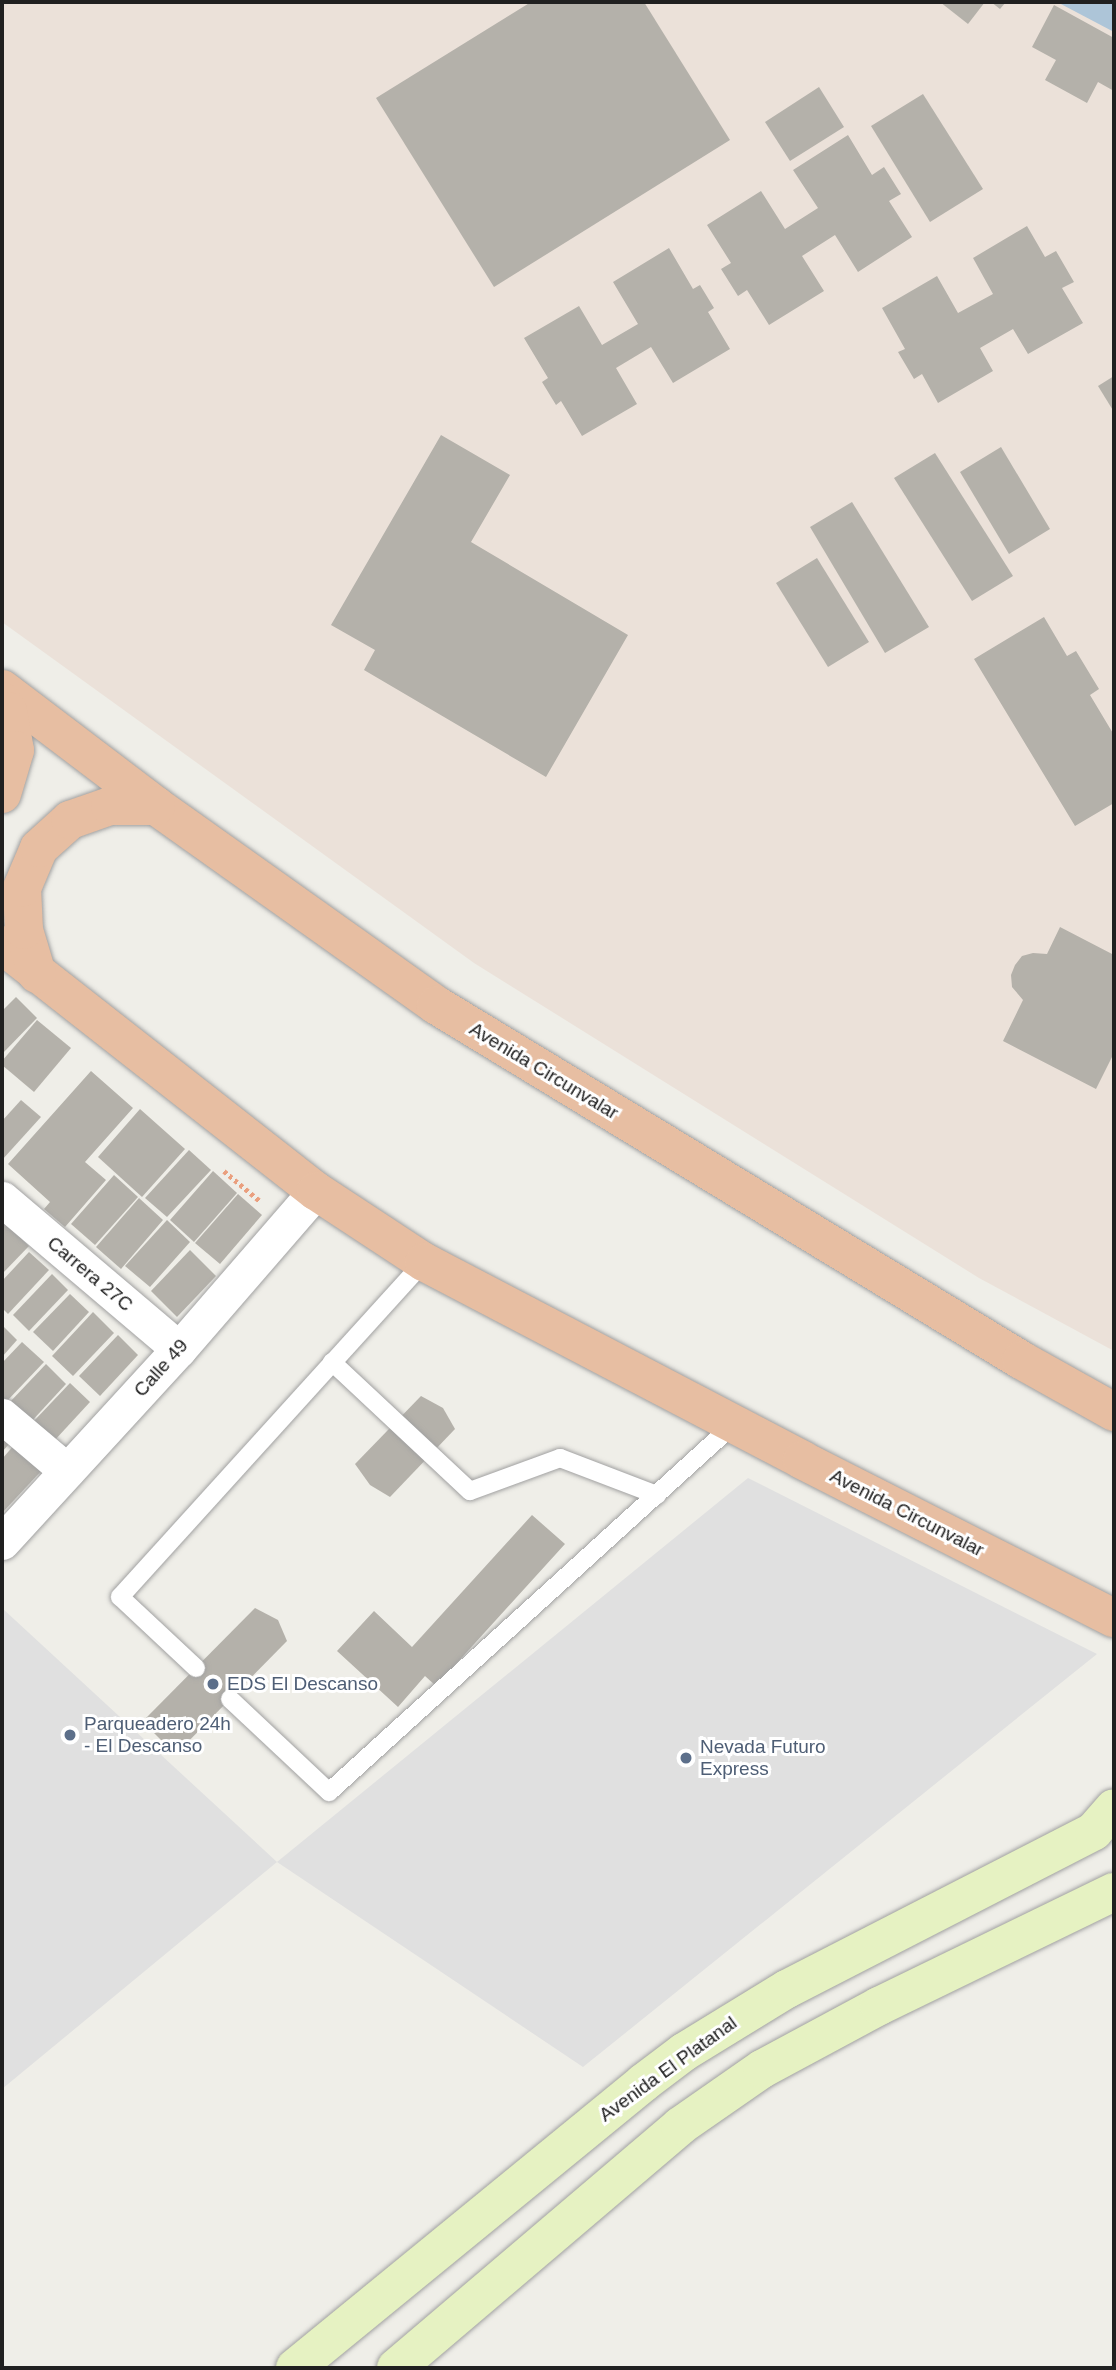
<!DOCTYPE html>
<style>
body{margin:0}
#map{position:relative;width:1116px;height:2370px;overflow:hidden;background:#efeee8;font-family:Helvetica,sans-serif}
div>[style]{position:absolute}
[style*='--x']{left:calc(var(--x)*1px);top:calc(var(--y)*1px);width:calc(var(--w)*1px);rotate:calc(var(--a)*1deg)}
.military>*{inset:0;background:#ebe1d9}
.parking>*{inset:0;background:#e0e0e0}
.water>*{inset:0;background:#adc5d8}
.building>*{inset:0;background:#b4b1aa}
.path>*{height:4.5px;margin-top:-2.25px;transform-origin:0;background:repeating-linear-gradient(90deg,#ea9f7e 0 3.5px,transparent 0 7px)}
.roads{filter:drop-shadow(0 0 2px #a1a1a1) drop-shadow(0 0 2px #a1a1a1)}
.service>*{height:18px;margin:-9px;padding:0 9px;transform-origin:9px;border-radius:9px;background:#fff}
.minor>*{height:35px;margin:-17.5px;padding:0 17.5px;transform-origin:17.5px;border-radius:17.5px;background:#fff}
.secondary>*{height:38px;margin:-19px;padding:0 19px;transform-origin:19px;border-radius:19px;background:#e6f2c2}
.trunk>*{height:38px;margin:-19px;padding:0 19px;transform-origin:19px;border-radius:19px;background:#e7bea2}
.dots>*{width:19px;height:19px;translate:-50% -50%;box-sizing:border-box;border:4px solid #fff;border-radius:50%}
span{translate:-50% -50%;white-space:nowrap;text-align:center;line-height:1.15;-webkit-text-stroke:6px #fff;paint-order:stroke}
.street-label{font-size:19px;color:#202020}
.service-label{font-size:19px;color:#4e5e75}
.left{translate:0 -50%;text-align:left}
.frame{position:absolute;inset:0;border:4px solid #202020;pointer-events:none}
</style>
<div id="map">
<div class="military">
<i style="clip-path:polygon(2px 2px,1114px 2px,1114px 1351px,979px 1278px,474px 963px,2px 622px)"></i>
</div>
<div class="parking">
<i style="clip-path:polygon(748px 1478px,1097px 1654px,583px 2067px,277px 1862px,2px 2089px,2px 1608px,277px 1862px)"></i>
</div>
<div class="water">
<i style="clip-path:polygon(1114px 2px,1114px 32px,1059px 3px,1059px 2px)"></i>
</div>
<div class="building">
<i style="clip-path:polygon(531px 2px,644px 2px,730px 140px,494px 287px,376px 98px)"></i>
<i style="clip-path:polygon(940px 2px,985px 2px,968px 24px)"></i>
<i style="clip-path:polygon(991px 2px,1006px 2px,1000px 9px)"></i>
<i style="clip-path:polygon(1054px 5px,1114px 38px,1114px 91px,1098px 82px,1087px 103px,1045px 80px,1056px 60px,1032px 47px)"></i>
<i style="clip-path:polygon(819px 87px,844px 127px,790px 161px,765px 122px)"></i>
<i style="clip-path:polygon(923px 94px,983px 189px,930px 222px,871px 126px)"></i>
<i style="clip-path:polygon(848px 135px,872px 175px,884px 167px,901px 194px,889px 201px,912px 237px,858px 272px,835px 235px,802px 256px,824px 291px,769px 325px,747px 290px,738px 296px,721px 269px,731px 263px,707px 225px,761px 191px,785px 229px,818px 208px,793px 170px)"></i>
<i style="clip-path:polygon(1027px 226px,1045px 257px,1056px 251px,1074px 282px,1062px 288px,1083px 323px,1028px 354px,1013px 329px,980px 348px,993px 371px,938px 403px,922px 374px,914px 379px,898px 352px,905px 349px,882px 308px,937px 276px,958px 313px,993px 294px,973px 258px)"></i>
<i style="clip-path:polygon(669px 248px,693px 289px,700px 285px,714px 308px,708px 312px,730px 349px,673px 383px,651px 347px,616px 368px,637px 404px,582px 436px,561px 401px,556px 405px,542px 382px,548px 378px,524px 338px,579px 306px,602px 345px,638px 324px,613px 282px)"></i>
<i style="clip-path:polygon(1114px 376px,1114px 412px,1098px 386px)"></i>
<i style="clip-path:polygon(441px 435px,510px 475px,471px 542px,628px 635px,546px 777px,364px 670px,375px 650px,331px 625px)"></i>
<i style="clip-path:polygon(1001px 447px,1050px 529px,1009px 554px,960px 472px)"></i>
<i style="clip-path:polygon(935px 453px,1013px 576px,972px 601px,894px 478px)"></i>
<i style="clip-path:polygon(852px 502px,929px 627px,885px 653px,810px 527px)"></i>
<i style="clip-path:polygon(817px 558px,869px 642px,828px 667px,776px 583px)"></i>
<i style="clip-path:polygon(1044px 617px,1067px 656px,1076px 651px,1099px 689px,1090px 695px,1114px 735px,1114px 803px,1075px 826px,974px 659px)"></i>
<i style="clip-path:polygon(1060px 927px,1114px 955px,1114px 1053px,1096px 1089px,1003px 1041px,1023px 1000px,1012px 987px,1011px 975px,1015px 965px,1022px 956px,1033px 953px,1047px 954px)"></i>
<i style="clip-path:polygon(16px 997px,37px 1018px,2px 1054px,2px 1011px)"></i>
<i style="clip-path:polygon(37px 1020px,71px 1048px,34px 1092px,2px 1065px,2px 1061px)"></i>
<i style="clip-path:polygon(91px 1071px,133px 1108px,85px 1162px,106px 1180px,65px 1227px,44px 1209px,50px 1202px,8px 1164px)"></i>
<i style="clip-path:polygon(21px 1100px,41px 1117px,2px 1160px,2px 1121px)"></i>
<i style="clip-path:polygon(140px 1109px,185px 1149px,142px 1197px,98px 1157px)"></i>
<i style="clip-path:polygon(189px 1150px,211px 1170px,167px 1217px,145px 1198px)"></i>
<i style="clip-path:polygon(213px 1171px,237px 1193px,194px 1242px,170px 1220px)"></i>
<i style="clip-path:polygon(114px 1175px,138px 1197px,95px 1245px,71px 1224px)"></i>
<i style="clip-path:polygon(238px 1194px,262px 1215px,220px 1264px,195px 1243px)"></i>
<i style="clip-path:polygon(139px 1198px,163px 1220px,121px 1269px,96px 1247px)"></i>
<i style="clip-path:polygon(167px 1220px,190px 1242px,150px 1287px,125px 1266px)"></i>
<i style="clip-path:polygon(5px 1223px,29px 1246px,2px 1274px,2px 1227px)"></i>
<i style="clip-path:polygon(190px 1250px,216px 1276px,177px 1317px,151px 1291px)"></i>
<i style="clip-path:polygon(29px 1252px,49px 1270px,8px 1314px,2px 1308px,2px 1281px)"></i>
<i style="clip-path:polygon(52px 1274px,68px 1290px,29px 1331px,13px 1315px)"></i>
<i style="clip-path:polygon(70px 1294px,89px 1312px,53px 1351px,33px 1332px)"></i>
<i style="clip-path:polygon(93px 1312px,114px 1333px,73px 1376px,52px 1356px)"></i>
<i style="clip-path:polygon(2px 1325px,17px 1340px,2px 1357px)"></i>
<i style="clip-path:polygon(118px 1335px,138px 1355px,100px 1396px,79px 1376px)"></i>
<i style="clip-path:polygon(22px 1342px,44px 1362px,7px 1401px,2px 1396px,2px 1363px)"></i>
<i style="clip-path:polygon(46px 1364px,66px 1384px,30px 1423px,9px 1403px)"></i>
<i style="clip-path:polygon(70px 1383px,90px 1402px,54px 1441px,33px 1422px)"></i>
<i style="clip-path:polygon(421px 1396px,443px 1408px,455px 1429px,390px 1497px,370px 1485px,355px 1464px)"></i>
<i style="clip-path:polygon(2px 1437px,9px 1444px,2px 1452px)"></i>
<i style="clip-path:polygon(15px 1444px,43px 1469px,3px 1512px,2px 1459px)"></i>
<i style="clip-path:polygon(532px 1515px,565px 1544px,436px 1686px,425px 1676px,398px 1707px,337px 1651px,374px 1611px,412px 1647px)"></i>
<i style="clip-path:polygon(255px 1608px,278px 1620px,287px 1641px,179px 1751px,168px 1747px,150px 1729px,146px 1718px)"></i>
</div>
<div class="path">
<i style="--x:224;--y:1171;--w:47;--a:39.8"></i>
</div>
<div class="roads">
<div class="service">
<i style="--x:332;--y:1362;--w:189;--a:43.1"></i>
<i style="--x:470;--y:1491;--w:96;--a:-20.1"></i>
<i style="--x:560;--y:1458;--w:104;--a:20.9"></i>
<i style="--x:196;--y:1668;--w:104;--a:-136.9"></i>
<i style="--x:120;--y:1597;--w:452;--a:-47.8"></i>
<i style="--x:230;--y:1699;--w:136;--a:43.2"></i>
<i style="--x:329;--y:1792;--w:547;--a:-42.26"></i>
</div>
<div class="minor">
<i style="--x:2;--y:1199;--w:232;--a:40.3"></i>
<i style="--x:2;--y:1416;--w:85;--a:40.2"></i>
<i style="--x:2;--y:1542;--w:262;--a:-47.5"></i>
<i style="--x:179;--y:1349;--w:209;--a:-49.1"></i>
</div>
<div class="secondary">
<i style="--x:295;--y:2368;--w:450;--a:-39.3"></i>
<i style="--x:643;--y:2083;--w:51;--a:-37.1"></i>
<i style="--x:684;--y:2052;--w:121;--a:-31.5"></i>
<i style="--x:787;--y:1989;--w:345;--a:-27.2"></i>
<i style="--x:1094;--y:1831;--w:30;--a:-49"></i>
<i style="--x:396;--y:2368;--w:373;--a:-40.4"></i>
<i style="--x:680;--y:2126;--w:100;--a:-34.8"></i>
<i style="--x:762;--y:2069;--w:133;--a:-28.3"></i>
<i style="--x:879;--y:2006;--w:261;--a:-25.9"></i>
</div>
<div class="trunk">
<i style="--x:2;--y:689;--w:193;--a:37.2"></i>
<i style="--x:156;--y:806;--w:344;--a:35.4"></i>
<i style="--x:436;--y:1005;--w:684;--a:31.25"></i>
<i style="--x:1021;--y:1360;--w:107;--a:29.2"></i>
<i style="--x:2;--y:701;--w:12;--a:59"></i>
<i style="--x:8;--y:711;--w:40;--a:80"></i>
<i style="--x:15;--y:750;--w:46;--a:106.5"></i>
<i style="--x:2;--y:945;--w:399;--a:38.1"></i>
<i style="--x:316;--y:1191;--w:129;--a:33.3"></i>
<i style="--x:424;--y:1262;--w:427;--a:27.6"></i>
<i style="--x:802;--y:1460;--w:350;--a:26.9"></i>
<i style="--x:37;--y:974;--w:46;--a:-106.5"></i>
<i style="--x:24;--y:930;--w:42;--a:-92.7"></i>
<i style="--x:22;--y:888;--w:43;--a:-67"></i>
<i style="--x:39;--y:848;--w:42;--a:-42.1"></i>
<i style="--x:70;--y:820;--w:42;--a:-19.3"></i>
<i style="--x:110;--y:806;--w:46;--a:0"></i>
</div>
</div>
<div class="dots">
<i style="left:213px;top:1684px;background:#5c6f8a"></i>
<i style="left:70px;top:1735px;background:#5c6f8a"></i>
<i style="left:686px;top:1758px;background:#5c6f8a"></i>
</div>
<div class="street-label">
<span style="left:544px;top:1071px;rotate:31deg">Avenida Circunvalar</span>
<span style="left:90px;top:1274px;rotate:40deg">Carrera 27C</span>
<span style="left:161px;top:1368px;rotate:-48deg">Calle 49</span>
<span style="left:907px;top:1513px;rotate:27deg">Avenida Circunvalar</span>
<span style="left:668px;top:2069px;rotate:-36deg">Avenida El Platanal</span>
</div>
<div class="service-label">
<span class="left" style="left:227px;top:1684px">EDS El Descanso</span>
<span class="left" style="left:84px;top:1735px">Parqueadero 24h<br>- El Descanso</span>
<span class="left" style="left:700px;top:1758px">Nevada Futuro<br>Express</span>
</div>
<div class="frame"></div>
</div>
